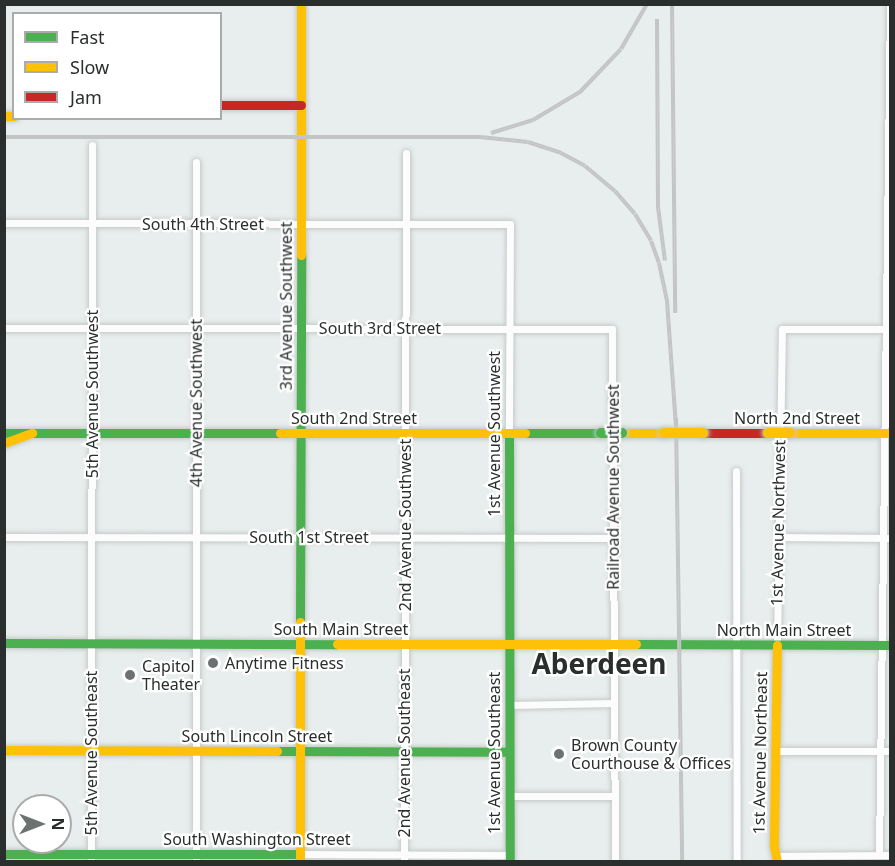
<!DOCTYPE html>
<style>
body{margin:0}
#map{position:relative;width:895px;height:866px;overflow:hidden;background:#e8eeed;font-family:"Noto Sans",sans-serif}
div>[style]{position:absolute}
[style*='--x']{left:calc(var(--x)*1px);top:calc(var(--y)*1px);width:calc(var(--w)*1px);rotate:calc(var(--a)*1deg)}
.roads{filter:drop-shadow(0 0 2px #c5cac9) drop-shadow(0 0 2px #c5cac9)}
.street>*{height:7px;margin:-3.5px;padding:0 3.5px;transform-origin:3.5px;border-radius:3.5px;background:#fcfcfc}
.fast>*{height:9px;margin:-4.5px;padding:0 4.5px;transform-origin:4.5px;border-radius:4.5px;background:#4caf50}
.slow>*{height:9px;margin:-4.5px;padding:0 4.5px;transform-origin:4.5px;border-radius:4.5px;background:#ffc107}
.jam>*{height:9px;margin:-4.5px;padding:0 4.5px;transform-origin:4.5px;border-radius:4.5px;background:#c62828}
.rail>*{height:4px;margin-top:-2px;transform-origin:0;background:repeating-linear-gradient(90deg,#fff 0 4.5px,#c3c4c4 0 9px);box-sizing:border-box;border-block:2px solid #c3c4c4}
.bridges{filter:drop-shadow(0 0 2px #c5cac9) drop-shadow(0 0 2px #c5cac9)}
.fast-bridge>*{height:10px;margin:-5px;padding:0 5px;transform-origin:5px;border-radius:5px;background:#4caf50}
.slow-bridge>*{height:10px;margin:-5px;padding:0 5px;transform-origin:5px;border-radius:5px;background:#ffc107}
.dots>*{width:16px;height:16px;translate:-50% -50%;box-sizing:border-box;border:3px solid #fff;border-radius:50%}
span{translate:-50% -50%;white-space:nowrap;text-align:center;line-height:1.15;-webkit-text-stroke:4.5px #fff;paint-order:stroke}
.street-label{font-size:16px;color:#2a2f2e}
.poi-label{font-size:16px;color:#2a2f2e}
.left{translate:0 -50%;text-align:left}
.town-label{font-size:28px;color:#2a2f2e;font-weight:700}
.frame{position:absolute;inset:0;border:6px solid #2a2f2e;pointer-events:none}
.legend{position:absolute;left:12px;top:12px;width:210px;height:108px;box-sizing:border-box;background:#fff;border:2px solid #aaacab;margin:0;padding:8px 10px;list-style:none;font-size:18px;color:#2a2f2e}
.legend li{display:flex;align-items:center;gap:12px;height:30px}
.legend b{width:30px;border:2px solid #aaacab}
.north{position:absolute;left:12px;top:794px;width:60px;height:60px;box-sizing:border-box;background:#fff;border:2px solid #aaacab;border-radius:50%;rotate:90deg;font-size:16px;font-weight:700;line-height:24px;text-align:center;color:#2a2f2e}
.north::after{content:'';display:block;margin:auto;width:21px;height:27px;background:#6c7271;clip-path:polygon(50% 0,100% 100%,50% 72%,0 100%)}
</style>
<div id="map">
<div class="roads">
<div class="street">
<i style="--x:4;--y:223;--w:506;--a:0.11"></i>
<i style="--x:510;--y:224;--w:209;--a:90.3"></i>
<i style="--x:4;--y:328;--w:608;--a:0.09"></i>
<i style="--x:612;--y:329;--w:533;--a:89.68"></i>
<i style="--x:736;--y:471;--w:391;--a:89.9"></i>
<i style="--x:4;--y:537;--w:609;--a:0.09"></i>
<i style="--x:779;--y:537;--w:111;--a:0.5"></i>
<i style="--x:777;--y:645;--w:316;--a:-89.1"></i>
<i style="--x:782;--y:329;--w:108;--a:0"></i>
<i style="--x:509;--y:705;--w:105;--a:-1.1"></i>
<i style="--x:775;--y:751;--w:115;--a:0"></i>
<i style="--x:510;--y:796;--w:105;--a:0"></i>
<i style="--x:300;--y:854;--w:210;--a:0.3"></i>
<i style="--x:879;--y:855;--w:851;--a:-89.26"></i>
<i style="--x:775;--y:856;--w:115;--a:-0.5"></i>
<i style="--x:91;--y:862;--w:717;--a:-89.92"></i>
<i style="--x:196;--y:862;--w:700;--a:-90"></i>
<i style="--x:404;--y:862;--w:709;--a:-89.84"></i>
</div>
<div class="fast">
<i style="--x:4;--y:433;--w:276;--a:0"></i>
<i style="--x:509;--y:433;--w:429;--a:89.9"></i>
<i style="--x:525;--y:433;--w:76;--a:0"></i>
<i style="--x:300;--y:622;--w:367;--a:-89.8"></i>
<i style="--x:4;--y:643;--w:333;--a:0.2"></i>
<i style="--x:636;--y:644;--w:254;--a:0.2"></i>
<i style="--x:277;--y:751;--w:232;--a:0.2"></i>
<i style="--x:4;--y:854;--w:296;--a:0"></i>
</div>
<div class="slow">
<i style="--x:4;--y:116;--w:10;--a:0"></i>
<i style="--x:301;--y:255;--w:251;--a:-90"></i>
<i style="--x:280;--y:433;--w:245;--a:0"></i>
<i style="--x:622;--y:433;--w:42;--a:0"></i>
<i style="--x:790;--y:433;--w:100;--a:0"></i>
<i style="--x:4;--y:443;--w:30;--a:-20"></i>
<i style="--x:337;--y:644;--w:299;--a:0"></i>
<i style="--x:777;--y:645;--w:201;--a:90.9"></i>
<i style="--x:774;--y:846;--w:16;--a:79"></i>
<i style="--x:4;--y:750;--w:273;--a:0.2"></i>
<i style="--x:300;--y:862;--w:240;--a:-90"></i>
</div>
<div class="jam">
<i style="--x:220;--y:105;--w:81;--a:0"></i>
<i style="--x:703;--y:433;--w:65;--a:0"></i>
</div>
</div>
<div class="rail">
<i style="--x:672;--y:4;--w:309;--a:89.4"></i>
<i style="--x:657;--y:19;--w:188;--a:89.7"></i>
<i style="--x:658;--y:207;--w:54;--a:82.6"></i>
<i style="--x:491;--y:133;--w:44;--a:-17.2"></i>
<i style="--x:533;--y:120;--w:55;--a:-30.8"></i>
<i style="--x:580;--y:92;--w:59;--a:-46.4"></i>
<i style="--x:621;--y:49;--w:52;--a:-60"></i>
<i style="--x:4;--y:137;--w:476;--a:0"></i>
<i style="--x:480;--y:137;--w:48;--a:5.9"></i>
<i style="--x:528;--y:142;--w:35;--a:18"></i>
<i style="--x:561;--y:153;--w:27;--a:28"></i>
<i style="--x:585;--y:166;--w:39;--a:40"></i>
<i style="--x:615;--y:191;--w:30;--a:49"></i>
<i style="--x:635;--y:214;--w:31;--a:59"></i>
<i style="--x:651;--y:241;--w:23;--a:70"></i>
<i style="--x:659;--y:263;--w:39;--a:78"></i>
<i style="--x:667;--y:301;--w:125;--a:85.9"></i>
<i style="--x:676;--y:418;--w:444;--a:89.2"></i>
</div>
<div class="bridges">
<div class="fast-bridge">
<i style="--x:601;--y:433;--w:21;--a:0"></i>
</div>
<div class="slow-bridge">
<i style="--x:664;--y:433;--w:39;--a:0"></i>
<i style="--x:768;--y:433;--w:22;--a:0"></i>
</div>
</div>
<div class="dots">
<i style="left:213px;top:663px;background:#6c7271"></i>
<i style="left:130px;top:675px;background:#6c7271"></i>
<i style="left:559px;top:754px;background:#6c7271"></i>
</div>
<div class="street-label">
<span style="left:203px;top:224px">South 4th Street</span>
<span style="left:286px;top:306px;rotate:-90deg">3rd Avenue Southwest</span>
<span style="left:380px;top:328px">South 3rd Street</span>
<span style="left:92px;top:394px;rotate:-90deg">5th Avenue Southwest</span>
<span style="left:196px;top:403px;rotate:-90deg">4th Avenue Southwest</span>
<span style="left:354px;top:418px">South 2nd Street</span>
<span style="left:797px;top:418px">North 2nd Street</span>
<span style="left:494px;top:434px;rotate:-90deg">1st Avenue Southwest</span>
<span style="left:613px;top:487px;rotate:-90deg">Railroad Avenue Southwest</span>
<span style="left:778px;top:523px;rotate:-89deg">1st Avenue Northwest</span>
<span style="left:405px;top:525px;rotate:-90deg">2nd Avenue Southwest</span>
<span style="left:309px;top:537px">South 1st Street</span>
<span style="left:341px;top:629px">South Main Street</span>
<span style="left:784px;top:630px">North Main Street</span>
<span style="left:257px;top:736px">South Lincoln Street</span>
<span style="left:91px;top:753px;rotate:-90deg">5th Avenue Southeast</span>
<span style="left:404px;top:753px;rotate:-90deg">2nd Avenue Southeast</span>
<span style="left:494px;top:753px;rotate:-90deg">1st Avenue Southeast</span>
<span style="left:760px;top:753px;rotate:-89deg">1st Avenue Northeast</span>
<span style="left:257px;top:839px">South Washington Street</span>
</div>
<div class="poi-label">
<span class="left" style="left:225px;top:663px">Anytime Fitness</span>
<span class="left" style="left:142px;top:675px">Capitol<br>Theater</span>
<span class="left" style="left:571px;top:754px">Brown County<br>Courthouse &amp; Offices</span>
</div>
<div class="town-label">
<span style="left:599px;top:663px">Aberdeen</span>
</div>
<div class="frame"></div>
<ul class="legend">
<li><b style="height:8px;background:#4caf50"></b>Fast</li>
<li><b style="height:8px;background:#ffc107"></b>Slow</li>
<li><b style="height:8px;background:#c62828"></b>Jam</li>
</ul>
<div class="north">N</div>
</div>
